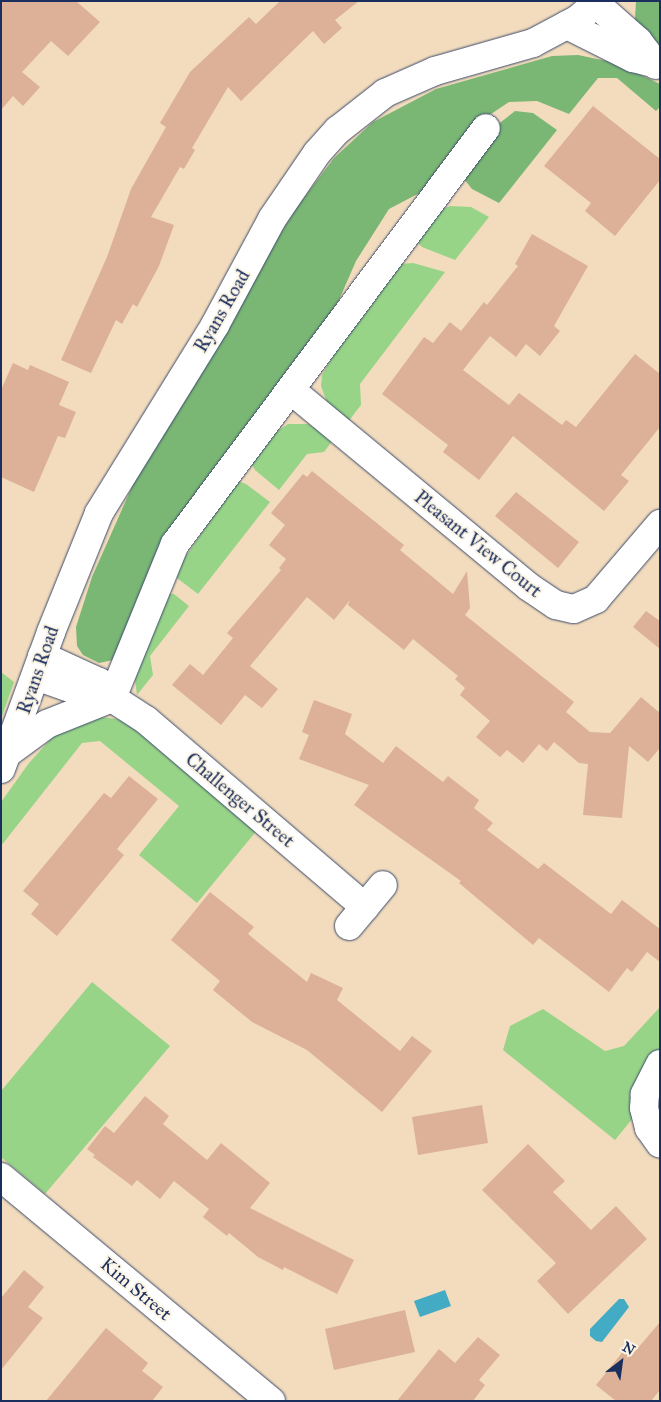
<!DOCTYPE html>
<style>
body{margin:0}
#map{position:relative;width:661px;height:1402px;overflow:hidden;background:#f2dcbd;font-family:"IM FELL Great Primer",serif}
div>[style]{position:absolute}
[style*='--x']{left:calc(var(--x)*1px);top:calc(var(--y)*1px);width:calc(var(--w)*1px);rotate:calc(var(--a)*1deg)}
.green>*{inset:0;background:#98d488}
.forest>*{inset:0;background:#7ab674}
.water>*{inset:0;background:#44abc4}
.building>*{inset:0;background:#dcb197}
.roads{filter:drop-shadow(0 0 1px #3b496c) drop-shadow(0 0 1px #3b496c)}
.street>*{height:28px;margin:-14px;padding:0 14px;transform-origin:14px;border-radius:14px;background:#fff}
.primary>*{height:28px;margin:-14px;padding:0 14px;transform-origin:14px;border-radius:14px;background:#fff}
span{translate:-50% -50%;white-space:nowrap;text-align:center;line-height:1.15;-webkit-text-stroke:4px #fcf5e5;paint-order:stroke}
.street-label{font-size:19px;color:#1b2f5e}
.frame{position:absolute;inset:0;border:2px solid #1b2f5e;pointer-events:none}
.north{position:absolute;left:596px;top:1337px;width:50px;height:50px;-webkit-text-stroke:4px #fcf5e5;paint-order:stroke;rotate:30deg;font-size:14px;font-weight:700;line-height:20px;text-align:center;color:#1b2f5e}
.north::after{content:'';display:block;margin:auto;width:18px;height:22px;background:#1b2f5e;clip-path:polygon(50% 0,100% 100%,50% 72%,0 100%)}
</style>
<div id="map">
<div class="green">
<i style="clip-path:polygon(450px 206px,471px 207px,489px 217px,455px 260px,422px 247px,417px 242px,438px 211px)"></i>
<i style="clip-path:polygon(413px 263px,445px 272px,360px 384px,361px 405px,347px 423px,328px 405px,321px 386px,322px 375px,346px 334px,401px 264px)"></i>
<i style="clip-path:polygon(288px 424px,308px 424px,333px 440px,324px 452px,307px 454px,279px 490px,255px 470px,251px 463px,274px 433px)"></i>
<i style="clip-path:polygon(237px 481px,246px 484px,270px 502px,198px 594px,173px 575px)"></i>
<i style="clip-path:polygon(164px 594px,174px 594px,189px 606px,150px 656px,153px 675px,137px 695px,134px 672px)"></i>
<i style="clip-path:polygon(1px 672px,14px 682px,1px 719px)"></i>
<i style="clip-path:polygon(94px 716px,124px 720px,258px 829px,197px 903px,139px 855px,179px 806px,100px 741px,82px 743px,1px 846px,1px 802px,29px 763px,57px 732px)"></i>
<i style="clip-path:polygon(92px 982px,170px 1046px,45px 1194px,1px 1157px,1px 1091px)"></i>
<i style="clip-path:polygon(660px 1007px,660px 1049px,649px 1065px,633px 1118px,615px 1140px,503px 1050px,510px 1026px,543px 1009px,605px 1051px,624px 1046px)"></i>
</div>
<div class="forest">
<i style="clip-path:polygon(636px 1px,660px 1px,660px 45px,638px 26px,635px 19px)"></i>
<i style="clip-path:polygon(578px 55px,616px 63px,660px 84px,660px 107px,656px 111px,617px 78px,598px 78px,569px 114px,537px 101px,509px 102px,488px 116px,429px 188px,389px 209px,356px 261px,332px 316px,113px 660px,99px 663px,83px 655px,77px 646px,76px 627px,92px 577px,135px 480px,294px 211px,334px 158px,373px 122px,436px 89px,552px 56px)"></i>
<i style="clip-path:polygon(515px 111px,533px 113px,557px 130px,499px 203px,472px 189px,464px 179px,492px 129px)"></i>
</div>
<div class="water">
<i style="clip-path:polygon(445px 1290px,451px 1306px,420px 1317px,414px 1301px)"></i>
<i style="clip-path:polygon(619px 1299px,624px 1299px,629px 1307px,602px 1342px,596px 1341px,590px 1336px,590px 1329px)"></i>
</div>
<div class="building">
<i style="clip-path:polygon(1px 1px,76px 1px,100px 22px,68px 56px,51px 41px,22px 72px,40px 87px,23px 106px,13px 96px,1px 110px)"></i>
<i style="clip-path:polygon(280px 1px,359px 1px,335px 20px,342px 28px,324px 44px,313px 31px,241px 101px,228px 87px,192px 148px,195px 150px,184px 169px,180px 167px,151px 217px,174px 225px,159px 266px,137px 307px,133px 304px,122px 324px,116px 320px,91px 373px,61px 360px,107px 257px,131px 189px,166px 127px,160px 123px,190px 72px,249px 17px,256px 24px)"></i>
<i style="clip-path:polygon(593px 106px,660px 159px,660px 180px,615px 236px,585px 211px,591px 203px,544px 166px)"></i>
<i style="clip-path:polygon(532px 234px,588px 266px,554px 326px,560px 331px,540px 356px,526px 344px,516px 357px,490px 336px,463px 370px,509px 405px,519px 393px,562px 425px,566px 420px,576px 427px,635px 354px,660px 374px,660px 427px,621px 475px,629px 481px,604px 511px,513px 436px,479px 480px,443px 452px,448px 445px,382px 394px,424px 337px,433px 343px,450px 322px,461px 331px,484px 302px,487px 305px,518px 266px,515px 264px)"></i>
<i style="clip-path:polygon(13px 363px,28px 370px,30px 365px,69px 382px,59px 405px,76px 412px,65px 438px,58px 436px,34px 492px,1px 477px,1px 390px)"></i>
<i style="clip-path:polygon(312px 471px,404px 545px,400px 550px,453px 594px,467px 571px,470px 608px,465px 615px,574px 702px,566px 712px,590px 732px,610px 733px,641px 697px,660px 713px,660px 748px,648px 762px,629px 746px,622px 818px,583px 815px,588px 764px,579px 763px,554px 742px,547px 751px,539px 744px,523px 763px,507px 750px,500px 757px,476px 737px,490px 721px,460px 695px,465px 688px,455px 679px,458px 676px,413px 639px,404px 650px,348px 605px,350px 600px,334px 620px,307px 597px,250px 666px,278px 689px,262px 708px,245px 695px,221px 725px,172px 685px,190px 664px,203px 675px,233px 638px,227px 633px,281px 570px,279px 568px,286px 559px,269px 545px,285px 525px,271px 513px,303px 474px,307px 477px)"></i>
<i style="clip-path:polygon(516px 492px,579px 542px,558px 568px,495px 516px)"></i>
<i style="clip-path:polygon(646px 611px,660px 621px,660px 649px,633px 627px)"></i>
<i style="clip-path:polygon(314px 700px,352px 714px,345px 734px,383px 763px,396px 746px,443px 782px,448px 776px,479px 800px,474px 808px,493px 823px,487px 830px,538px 869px,544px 863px,611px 914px,622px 900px,660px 929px,660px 962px,647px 952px,632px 972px,627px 968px,609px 992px,539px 938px,533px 945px,459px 883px,461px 881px,354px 805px,369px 785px,299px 759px,309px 735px,302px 732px)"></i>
<i style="clip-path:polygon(129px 776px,158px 799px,117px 849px,124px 855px,57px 936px,31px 914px,39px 904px,23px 891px,104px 793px,111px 798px)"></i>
<i style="clip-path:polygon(210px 892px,254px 927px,248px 934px,307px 982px,311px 973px,343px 988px,337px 1000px,400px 1051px,412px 1036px,432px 1051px,382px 1112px,307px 1050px,252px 1022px,213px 990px,220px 981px,171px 940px)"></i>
<i style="clip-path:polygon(145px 1096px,169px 1116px,163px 1124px,207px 1160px,221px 1143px,270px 1183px,250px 1208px,354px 1260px,337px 1294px,284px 1267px,283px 1270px,258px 1257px,229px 1233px,227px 1236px,203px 1217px,209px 1209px,174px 1181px,160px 1199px,137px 1180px,132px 1186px,93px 1157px,95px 1155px,87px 1149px,105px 1126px,114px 1133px)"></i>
<i style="clip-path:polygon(482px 1105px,488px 1143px,418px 1155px,412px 1117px)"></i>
<i style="clip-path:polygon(528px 1144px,565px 1181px,553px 1192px,591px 1230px,616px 1206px,647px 1239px,568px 1314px,537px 1281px,556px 1263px,482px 1190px)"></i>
<i style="clip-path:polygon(24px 1270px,44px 1287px,28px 1307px,43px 1318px,1px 1370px,1px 1298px)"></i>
<i style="clip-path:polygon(405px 1310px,415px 1352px,334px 1370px,325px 1329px)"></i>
<i style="clip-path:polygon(660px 1322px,660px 1390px,651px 1401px,616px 1401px,596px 1385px,625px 1349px,632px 1355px)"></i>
<i style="clip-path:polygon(106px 1328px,148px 1363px,142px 1371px,163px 1387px,152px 1401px,46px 1401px)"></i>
<i style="clip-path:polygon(478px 1337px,500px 1355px,479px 1380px,485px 1385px,473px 1401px,397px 1401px,439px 1349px,455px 1363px)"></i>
</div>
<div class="roads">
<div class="street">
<i style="--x:596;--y:4;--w:56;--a:41.4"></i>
<i style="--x:638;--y:41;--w:30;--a:53"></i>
<i style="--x:567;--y:25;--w:74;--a:26.6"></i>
<i style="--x:633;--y:58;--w:21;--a:14"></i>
<i style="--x:292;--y:391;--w:308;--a:39.6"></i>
<i style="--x:529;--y:587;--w:32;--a:34"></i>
<i style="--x:556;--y:605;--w:18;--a:13"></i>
<i style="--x:574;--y:609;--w:24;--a:-24"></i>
<i style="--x:596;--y:599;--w:99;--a:-49.5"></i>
<i style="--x:42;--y:656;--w:63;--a:24.5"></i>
<i style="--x:99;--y:682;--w:21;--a:51"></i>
<i style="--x:112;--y:698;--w:40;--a:32.9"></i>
<i style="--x:146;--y:720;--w:288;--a:40.5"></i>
<i style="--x:36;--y:676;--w:57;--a:19.4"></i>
<i style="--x:112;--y:698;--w:166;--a:-67.8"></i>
<i style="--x:175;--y:544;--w:519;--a:-53.22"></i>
<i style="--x:9;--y:752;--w:47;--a:-36.4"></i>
<i style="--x:47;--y:724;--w:70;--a:-21.8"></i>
<i style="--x:349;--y:926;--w:53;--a:-50.3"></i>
<i style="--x:660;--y:1064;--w:34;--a:117"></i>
<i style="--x:645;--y:1094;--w:14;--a:94"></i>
<i style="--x:644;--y:1108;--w:21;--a:76"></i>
<i style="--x:649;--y:1128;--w:19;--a:55"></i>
<i style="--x:1;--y:1177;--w:351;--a:39.7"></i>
</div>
<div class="primary">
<i style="--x:1;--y:769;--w:146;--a:-69.9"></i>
<i style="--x:51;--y:632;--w:128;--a:-68"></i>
<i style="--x:99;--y:513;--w:221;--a:-58.3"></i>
<i style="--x:215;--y:325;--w:120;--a:-61.7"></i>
<i style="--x:272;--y:219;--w:80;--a:-55.7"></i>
<i style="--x:317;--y:153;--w:31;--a:-48"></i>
<i style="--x:338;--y:130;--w:60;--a:-38.2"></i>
<i style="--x:385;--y:93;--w:55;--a:-23.7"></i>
<i style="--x:435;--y:71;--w:102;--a:-15.9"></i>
<i style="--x:533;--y:43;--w:51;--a:-28.1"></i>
<i style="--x:578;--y:19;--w:28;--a:-41"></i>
</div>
</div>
<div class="street-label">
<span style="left:222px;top:311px;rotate:-60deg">Ryans Road</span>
<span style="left:478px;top:544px;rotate:39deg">Pleasant View Court</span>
<span style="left:38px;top:670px;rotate:-71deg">Ryans Road</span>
<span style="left:240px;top:800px;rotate:40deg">Challenger Street</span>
<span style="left:136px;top:1289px;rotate:40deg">Kim Street</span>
</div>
<div class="frame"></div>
<div class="north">N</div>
</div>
